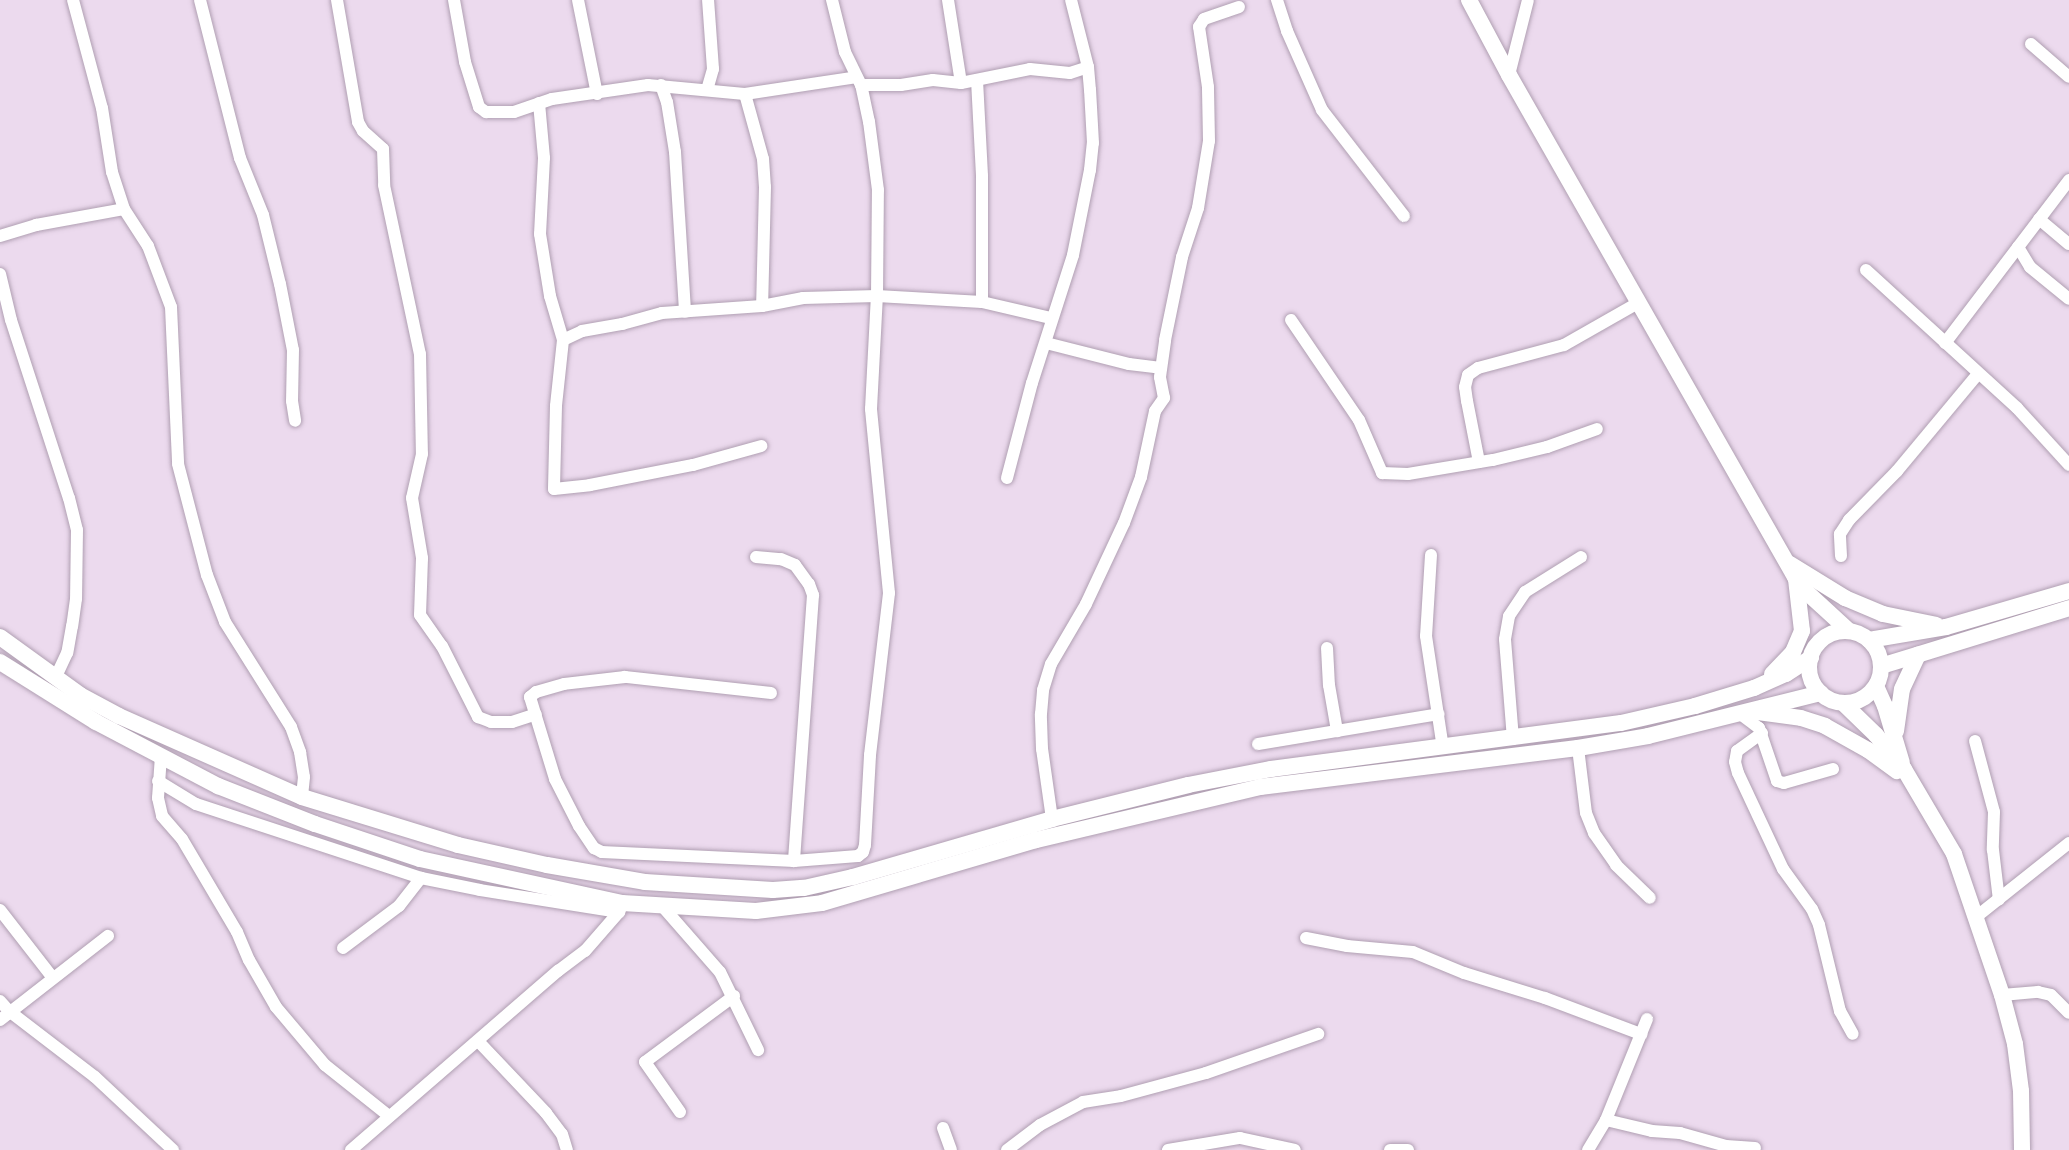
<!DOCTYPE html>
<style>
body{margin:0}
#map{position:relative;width:2069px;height:1150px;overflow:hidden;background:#ecdaee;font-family:Barlow,sans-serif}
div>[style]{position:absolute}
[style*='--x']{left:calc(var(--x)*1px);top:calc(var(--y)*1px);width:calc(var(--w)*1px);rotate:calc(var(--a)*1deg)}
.roads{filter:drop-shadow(0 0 2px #b09fb2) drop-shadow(0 0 2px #b09fb2)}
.minor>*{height:12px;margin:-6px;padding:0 6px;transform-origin:6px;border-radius:6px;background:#fff}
.secondary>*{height:16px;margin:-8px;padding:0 8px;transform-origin:8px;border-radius:8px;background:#fff}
.secondary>.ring{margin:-8px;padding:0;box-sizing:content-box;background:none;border:16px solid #fff;border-radius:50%}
span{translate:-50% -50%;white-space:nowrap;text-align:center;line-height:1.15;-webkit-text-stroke:4.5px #f9e7fc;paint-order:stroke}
</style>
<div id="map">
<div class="roads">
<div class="minor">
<i style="--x:73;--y:0;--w:112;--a:75"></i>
<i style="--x:102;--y:108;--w:65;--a:81.1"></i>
<i style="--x:112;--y:172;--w:39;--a:72"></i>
<i style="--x:124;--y:209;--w:44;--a:57"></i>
<i style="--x:148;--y:246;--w:65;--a:69.3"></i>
<i style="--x:171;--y:307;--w:157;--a:87.4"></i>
<i style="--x:178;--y:464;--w:115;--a:75.4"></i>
<i style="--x:207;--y:575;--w:50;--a:69"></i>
<i style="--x:225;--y:622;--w:124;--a:57.8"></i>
<i style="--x:291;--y:727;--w:27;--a:70"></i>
<i style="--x:300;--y:752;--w:25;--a:81"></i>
<i style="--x:304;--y:777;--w:20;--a:96"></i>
<i style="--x:200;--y:0;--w:163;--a:75.8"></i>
<i style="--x:240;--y:158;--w:61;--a:68"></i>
<i style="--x:263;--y:215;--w:71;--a:76.2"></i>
<i style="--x:280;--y:284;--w:67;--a:78.9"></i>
<i style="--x:293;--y:350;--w:51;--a:91.1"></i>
<i style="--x:292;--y:401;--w:20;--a:81"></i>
<i style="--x:337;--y:0;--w:124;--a:80.2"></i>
<i style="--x:358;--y:122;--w:10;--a:61"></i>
<i style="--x:363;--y:131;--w:27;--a:42"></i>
<i style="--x:383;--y:149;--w:36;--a:88"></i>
<i style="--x:384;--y:185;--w:173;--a:78"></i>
<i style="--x:420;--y:354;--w:100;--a:88.9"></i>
<i style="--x:422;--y:454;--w:45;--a:102.8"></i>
<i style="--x:412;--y:498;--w:61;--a:80.5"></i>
<i style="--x:422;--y:558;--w:57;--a:92"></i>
<i style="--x:420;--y:615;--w:38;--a:55"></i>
<i style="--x:442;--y:646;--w:80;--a:63.1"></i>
<i style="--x:478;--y:717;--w:14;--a:21"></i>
<i style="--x:491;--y:722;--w:21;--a:0"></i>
<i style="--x:512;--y:722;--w:25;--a:-18"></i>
<i style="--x:454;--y:0;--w:63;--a:79.9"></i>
<i style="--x:465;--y:62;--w:47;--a:72.7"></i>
<i style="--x:479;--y:107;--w:9;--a:36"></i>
<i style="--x:486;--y:112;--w:28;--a:0"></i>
<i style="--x:514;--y:112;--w:40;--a:-18.9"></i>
<i style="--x:552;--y:99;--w:97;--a:-8.3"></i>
<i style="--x:648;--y:85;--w:97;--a:5.3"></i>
<i style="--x:745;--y:94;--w:113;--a:-8.6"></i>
<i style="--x:578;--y:0;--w:96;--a:78.6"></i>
<i style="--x:948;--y:0;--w:84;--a:81.1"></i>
<i style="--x:1277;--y:0;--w:33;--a:72"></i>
<i style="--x:1287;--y:31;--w:86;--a:66.1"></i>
<i style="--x:1322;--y:110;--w:134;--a:52.3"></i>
<i style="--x:2031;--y:44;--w:50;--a:41"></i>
<i style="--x:1509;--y:75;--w:77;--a:-75.8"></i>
<i style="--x:977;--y:80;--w:96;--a:87"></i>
<i style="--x:982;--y:176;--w:126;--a:90"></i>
<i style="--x:661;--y:85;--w:18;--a:71"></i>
<i style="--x:667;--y:102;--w:51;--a:80.9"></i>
<i style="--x:675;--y:152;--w:160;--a:86.4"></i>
<i style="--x:861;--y:85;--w:40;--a:0"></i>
<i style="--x:901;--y:85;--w:32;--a:-9"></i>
<i style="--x:933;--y:80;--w:28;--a:6"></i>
<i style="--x:961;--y:83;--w:70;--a:-11.5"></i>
<i style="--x:1030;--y:69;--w:40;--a:5.7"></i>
<i style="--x:1070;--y:73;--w:19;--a:-18"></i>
<i style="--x:707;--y:90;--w:22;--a:-74"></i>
<i style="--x:713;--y:69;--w:69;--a:-94.1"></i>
<i style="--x:745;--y:94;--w:67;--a:74.5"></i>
<i style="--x:763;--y:159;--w:28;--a:86"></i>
<i style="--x:765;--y:187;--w:119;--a:91.4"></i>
<i style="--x:539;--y:103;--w:55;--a:84.8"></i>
<i style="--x:544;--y:158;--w:76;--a:93"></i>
<i style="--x:540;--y:234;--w:63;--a:80.8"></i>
<i style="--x:550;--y:296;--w:46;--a:73.5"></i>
<i style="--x:563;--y:340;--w:66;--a:96.1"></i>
<i style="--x:556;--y:406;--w:83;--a:91.4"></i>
<i style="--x:554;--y:489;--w:36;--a:-6"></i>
<i style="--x:590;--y:485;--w:105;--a:-11"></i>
<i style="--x:693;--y:465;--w:71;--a:-15.6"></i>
<i style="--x:2039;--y:219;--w:39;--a:40"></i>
<i style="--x:0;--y:236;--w:38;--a:-17"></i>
<i style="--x:36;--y:225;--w:89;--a:-10.3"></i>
<i style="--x:2018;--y:247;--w:23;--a:59"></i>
<i style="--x:2030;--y:267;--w:50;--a:39.4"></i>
<i style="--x:1866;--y:270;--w:205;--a:42.4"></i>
<i style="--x:2017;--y:408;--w:77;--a:47.6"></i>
<i style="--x:0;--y:274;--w:47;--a:76.6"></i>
<i style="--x:11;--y:320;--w:187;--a:72"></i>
<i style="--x:69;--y:498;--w:33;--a:76"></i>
<i style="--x:77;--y:530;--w:69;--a:90.8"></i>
<i style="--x:76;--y:599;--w:27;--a:98"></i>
<i style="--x:72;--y:626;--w:27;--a:100"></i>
<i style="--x:67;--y:653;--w:26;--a:115"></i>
<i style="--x:1291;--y:320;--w:121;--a:55.8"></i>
<i style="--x:1359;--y:420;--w:58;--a:66.5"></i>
<i style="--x:1382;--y:473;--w:26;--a:2"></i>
<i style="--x:1408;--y:474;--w:86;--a:-9.4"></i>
<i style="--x:1493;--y:460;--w:56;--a:-13.5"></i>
<i style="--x:1547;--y:447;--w:53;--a:-19.8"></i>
<i style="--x:563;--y:340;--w:21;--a:-25"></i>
<i style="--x:582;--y:331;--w:41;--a:-9.9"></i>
<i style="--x:622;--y:324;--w:41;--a:-15.4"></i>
<i style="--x:662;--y:313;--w:100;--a:-4"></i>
<i style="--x:762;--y:306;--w:42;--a:-11"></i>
<i style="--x:803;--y:298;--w:74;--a:-1.5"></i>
<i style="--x:877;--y:296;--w:105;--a:3.3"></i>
<i style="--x:982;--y:302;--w:71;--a:13.1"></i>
<i style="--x:1046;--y:343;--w:86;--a:14.2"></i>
<i style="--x:1129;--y:364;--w:32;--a:7"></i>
<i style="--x:1945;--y:343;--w:205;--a:-52.7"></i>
<i style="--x:1479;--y:462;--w:62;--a:-101.1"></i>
<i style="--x:1467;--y:401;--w:14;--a:-98"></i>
<i style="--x:1465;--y:387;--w:12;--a:-76"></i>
<i style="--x:1468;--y:375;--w:12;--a:-35"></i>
<i style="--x:1478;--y:368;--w:89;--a:-15"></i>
<i style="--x:1564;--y:345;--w:85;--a:-29.6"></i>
<i style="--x:1007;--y:478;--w:98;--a:-75.3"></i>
<i style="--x:1032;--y:383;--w:134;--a:-72.2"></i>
<i style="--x:1073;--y:255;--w:87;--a:-78.7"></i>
<i style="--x:1090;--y:170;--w:27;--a:-84"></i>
<i style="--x:1093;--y:143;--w:53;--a:-93.2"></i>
<i style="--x:1090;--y:90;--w:23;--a:-95"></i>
<i style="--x:1088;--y:67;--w:69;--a:-104.2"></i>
<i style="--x:1431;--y:555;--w:81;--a:93.5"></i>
<i style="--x:1426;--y:636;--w:113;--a:81.4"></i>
<i style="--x:1841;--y:556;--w:22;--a:-93"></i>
<i style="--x:1840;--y:534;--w:17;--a:-57"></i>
<i style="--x:1849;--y:520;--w:69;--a:-45.6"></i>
<i style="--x:1897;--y:471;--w:125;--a:-50.2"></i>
<i style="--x:756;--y:557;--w:25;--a:5"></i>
<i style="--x:781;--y:559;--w:15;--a:23"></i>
<i style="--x:795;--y:565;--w:24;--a:54"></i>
<i style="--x:809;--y:584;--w:12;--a:70"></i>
<i style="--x:813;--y:595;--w:267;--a:94.1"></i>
<i style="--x:794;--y:861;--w:64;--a:-4.5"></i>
<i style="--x:858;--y:856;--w:6;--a:-39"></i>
<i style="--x:863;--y:852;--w:7;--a:-74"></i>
<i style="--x:865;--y:845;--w:90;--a:-86.8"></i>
<i style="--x:870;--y:755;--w:163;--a:-83.3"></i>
<i style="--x:889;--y:593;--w:185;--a:-95.6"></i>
<i style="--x:871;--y:409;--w:113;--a:-87"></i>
<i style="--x:877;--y:296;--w:106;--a:-89.5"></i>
<i style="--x:878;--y:190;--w:69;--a:-97.5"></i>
<i style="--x:869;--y:122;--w:38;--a:-102"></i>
<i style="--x:861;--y:85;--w:37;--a:-116"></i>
<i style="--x:845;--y:52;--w:54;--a:-104"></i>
<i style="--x:1327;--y:648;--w:37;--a:87"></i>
<i style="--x:1329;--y:685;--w:47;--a:80.1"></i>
<i style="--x:771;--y:693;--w:147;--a:-173.7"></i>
<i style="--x:625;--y:677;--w:61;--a:173.5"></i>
<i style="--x:564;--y:684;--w:29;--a:164"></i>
<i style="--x:536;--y:692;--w:8;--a:140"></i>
<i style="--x:530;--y:697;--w:86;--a:73"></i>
<i style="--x:555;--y:779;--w:53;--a:62.9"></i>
<i style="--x:579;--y:826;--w:27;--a:56"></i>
<i style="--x:594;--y:848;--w:9;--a:27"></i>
<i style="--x:602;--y:852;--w:192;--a:2.7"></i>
<i style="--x:1739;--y:713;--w:25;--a:37"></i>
<i style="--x:1759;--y:728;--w:56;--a:71.2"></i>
<i style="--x:1777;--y:781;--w:7;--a:16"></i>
<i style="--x:1784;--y:783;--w:51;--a:-15.9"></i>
<i style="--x:1762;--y:733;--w:31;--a:144"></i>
<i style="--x:1737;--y:751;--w:11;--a:100"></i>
<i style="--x:1735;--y:762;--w:11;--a:75"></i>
<i style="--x:1738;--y:773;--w:106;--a:64.9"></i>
<i style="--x:1783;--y:869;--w:49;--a:54.1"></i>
<i style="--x:1812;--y:909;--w:17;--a:66"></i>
<i style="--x:1819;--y:925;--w:89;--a:76.3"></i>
<i style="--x:1840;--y:1011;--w:26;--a:61"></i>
<i style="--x:1513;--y:739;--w:100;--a:-94.6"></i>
<i style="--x:1505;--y:639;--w:23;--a:-80"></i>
<i style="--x:1509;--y:616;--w:29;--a:-56"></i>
<i style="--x:1525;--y:592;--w:66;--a:-32"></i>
<i style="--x:1975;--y:741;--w:73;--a:75"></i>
<i style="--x:1994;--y:812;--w:38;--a:92"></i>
<i style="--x:1993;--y:850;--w:50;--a:83.2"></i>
<i style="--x:1258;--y:744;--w:183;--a:-9.4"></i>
<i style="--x:1578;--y:748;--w:65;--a:83"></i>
<i style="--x:1586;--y:813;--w:22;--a:68"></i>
<i style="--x:1594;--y:833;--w:39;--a:55"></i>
<i style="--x:1616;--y:865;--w:47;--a:44.1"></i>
<i style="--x:161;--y:756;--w:42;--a:94.1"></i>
<i style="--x:158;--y:798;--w:18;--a:77"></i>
<i style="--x:162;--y:816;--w:30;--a:49"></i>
<i style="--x:182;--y:839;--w:108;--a:59.4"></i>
<i style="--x:237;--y:932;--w:30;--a:67"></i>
<i style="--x:249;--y:960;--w:54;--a:60.1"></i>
<i style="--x:276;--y:1007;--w:76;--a:49.8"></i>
<i style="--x:325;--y:1065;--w:82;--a:38.6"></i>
<i style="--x:158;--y:781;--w:44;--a:31.2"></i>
<i style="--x:196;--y:804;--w:237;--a:18.2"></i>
<i style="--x:421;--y:878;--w:60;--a:11.5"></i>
<i style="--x:480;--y:890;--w:141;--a:9"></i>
<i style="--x:1052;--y:819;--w:71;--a:-98.1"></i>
<i style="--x:1042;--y:749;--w:35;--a:-92"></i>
<i style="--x:1041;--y:714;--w:24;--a:-85"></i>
<i style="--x:1043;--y:690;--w:27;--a:-73"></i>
<i style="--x:1051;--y:664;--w:69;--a:-59.7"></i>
<i style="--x:1086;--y:604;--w:89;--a:-64.9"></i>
<i style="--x:1124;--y:523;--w:49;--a:-69.7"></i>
<i style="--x:1141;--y:477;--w:67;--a:-78"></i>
<i style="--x:1155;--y:411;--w:16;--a:-55"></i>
<i style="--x:1164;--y:398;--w:21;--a:-101"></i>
<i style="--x:1160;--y:377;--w:37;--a:-82"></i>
<i style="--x:1165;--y:340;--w:85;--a:-78.4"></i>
<i style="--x:1182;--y:257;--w:52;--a:-71.9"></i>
<i style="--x:1198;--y:208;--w:68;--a:-80.7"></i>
<i style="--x:1209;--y:141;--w:54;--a:-91.1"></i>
<i style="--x:1208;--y:87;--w:61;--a:-98.5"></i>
<i style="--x:1199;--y:27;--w:9;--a:-58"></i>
<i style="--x:1204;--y:19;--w:37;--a:-19"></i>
<i style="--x:663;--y:907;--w:86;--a:48.8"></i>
<i style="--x:720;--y:972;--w:87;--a:64"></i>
<i style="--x:0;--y:910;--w:86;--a:52.1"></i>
<i style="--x:1976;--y:917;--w:119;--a:-38.5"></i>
<i style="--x:1306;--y:938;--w:42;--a:11"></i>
<i style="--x:1347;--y:946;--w:66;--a:5.2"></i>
<i style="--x:1413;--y:952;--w:55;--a:22.4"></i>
<i style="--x:1464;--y:973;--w:85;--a:17.2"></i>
<i style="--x:1545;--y:998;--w:103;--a:20.6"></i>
<i style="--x:343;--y:948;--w:70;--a:-36.9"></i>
<i style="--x:399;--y:906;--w:36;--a:-52"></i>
<i style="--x:2002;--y:995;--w:36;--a:-5"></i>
<i style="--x:2038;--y:992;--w:13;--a:13"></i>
<i style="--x:2051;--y:995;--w:25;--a:45"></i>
<i style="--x:0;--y:1001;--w:13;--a:48"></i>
<i style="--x:9;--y:1011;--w:108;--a:37.5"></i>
<i style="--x:95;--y:1077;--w:107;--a:43.1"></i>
<i style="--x:0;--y:1020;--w:137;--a:-37.9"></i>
<i style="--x:478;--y:1041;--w:99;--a:46.6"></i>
<i style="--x:546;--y:1113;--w:26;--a:53"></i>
<i style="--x:562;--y:1134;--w:17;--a:73"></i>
<i style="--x:680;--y:1112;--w:61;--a:-125"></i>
<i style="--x:645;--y:1062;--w:111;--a:-36.6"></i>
<i style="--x:1606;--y:1120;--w:47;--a:13.4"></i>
<i style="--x:1652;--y:1131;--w:28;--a:4"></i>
<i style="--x:1680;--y:1133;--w:48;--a:15.8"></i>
<i style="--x:1726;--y:1146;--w:29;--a:4"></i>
<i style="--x:943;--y:1128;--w:23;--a:70"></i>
<i style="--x:351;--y:1150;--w:274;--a:-40.9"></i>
<i style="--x:558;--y:971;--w:34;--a:-37"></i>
<i style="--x:585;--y:951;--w:52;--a:-48.9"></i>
<i style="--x:619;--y:912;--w:5;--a:-68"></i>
<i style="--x:1007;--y:1150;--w:41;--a:-37.1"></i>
<i style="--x:1040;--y:1125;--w:49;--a:-28.1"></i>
<i style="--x:1083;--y:1102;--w:38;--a:-9"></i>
<i style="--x:1121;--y:1096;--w:88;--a:-15.1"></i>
<i style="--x:1206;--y:1073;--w:119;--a:-19.2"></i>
<i style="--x:1168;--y:1150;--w:73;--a:-9.5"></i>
<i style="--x:1240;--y:1138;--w:56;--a:12.3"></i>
<i style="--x:1390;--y:1150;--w:18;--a:0"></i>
<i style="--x:1588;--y:1150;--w:35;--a:-59"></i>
<i style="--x:1606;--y:1120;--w:109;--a:-67.9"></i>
</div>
<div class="secondary">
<i style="--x:1469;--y:0;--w:85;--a:61.9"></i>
<i style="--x:1509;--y:75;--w:578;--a:60.33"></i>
<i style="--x:1795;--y:577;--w:12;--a:59"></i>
<i style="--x:1801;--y:587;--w:65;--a:42.5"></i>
<i style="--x:1790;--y:564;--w:65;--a:31.7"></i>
<i style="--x:1845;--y:598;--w:41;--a:22.8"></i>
<i style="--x:1883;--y:614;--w:54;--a:11.7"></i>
<i class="ring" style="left:1809px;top:631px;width:56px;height:56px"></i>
<i style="--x:0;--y:637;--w:99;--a:35.9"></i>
<i style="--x:80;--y:695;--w:44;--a:28.3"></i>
<i style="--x:119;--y:716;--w:200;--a:23.9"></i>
<i style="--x:302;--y:797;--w:163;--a:17.1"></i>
<i style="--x:458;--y:845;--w:91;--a:12.7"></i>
<i style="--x:547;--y:865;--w:99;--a:9.8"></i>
<i style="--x:645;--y:882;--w:128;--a:3.6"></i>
<i style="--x:773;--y:890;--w:31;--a:-4"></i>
<i style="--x:804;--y:888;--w:50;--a:-12.7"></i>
<i style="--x:853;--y:877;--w:207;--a:-16.2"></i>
<i style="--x:1052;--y:819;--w:140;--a:-14"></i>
<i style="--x:1188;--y:785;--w:85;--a:-10.9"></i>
<i style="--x:1271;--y:769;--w:353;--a:-7.5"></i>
<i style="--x:1621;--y:723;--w:76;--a:-12.9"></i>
<i style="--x:1695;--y:706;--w:62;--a:-17"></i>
<i style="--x:1754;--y:688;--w:35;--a:-24"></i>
<i style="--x:1786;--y:674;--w:30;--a:-33"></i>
<i style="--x:1869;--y:640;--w:78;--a:-9.6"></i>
<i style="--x:1946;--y:627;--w:128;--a:-16.3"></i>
<i style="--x:0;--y:662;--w:113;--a:32"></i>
<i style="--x:96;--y:722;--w:138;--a:27.7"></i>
<i style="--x:218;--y:786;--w:104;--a:21.4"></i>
<i style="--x:315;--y:824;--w:111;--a:18.4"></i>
<i style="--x:420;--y:859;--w:207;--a:12.3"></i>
<i style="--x:622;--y:903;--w:134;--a:3.4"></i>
<i style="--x:756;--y:911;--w:66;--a:-6.9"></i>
<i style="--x:822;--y:903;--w:223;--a:-16.4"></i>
<i style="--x:1036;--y:840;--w:230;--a:-13.3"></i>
<i style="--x:1260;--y:787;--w:320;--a:-7"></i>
<i style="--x:1578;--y:748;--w:71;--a:-9.7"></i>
<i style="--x:1648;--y:736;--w:178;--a:-14"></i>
<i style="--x:1881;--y:666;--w:197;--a:-17.1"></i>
<i style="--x:1772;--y:674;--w:30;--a:-46"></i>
<i style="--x:1793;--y:652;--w:23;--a:-67"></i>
<i style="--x:1802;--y:631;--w:52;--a:-96.6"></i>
<i style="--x:1876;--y:686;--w:22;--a:66"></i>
<i style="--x:1885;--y:706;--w:59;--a:73.4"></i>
<i style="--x:1843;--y:703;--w:46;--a:44.1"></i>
<i style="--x:1876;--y:735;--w:44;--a:50.5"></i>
<i style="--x:1904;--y:769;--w:99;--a:59.5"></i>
<i style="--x:1954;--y:854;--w:149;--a:71.2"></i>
<i style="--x:2002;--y:995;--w:51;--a:75.1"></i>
<i style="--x:2015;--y:1044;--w:47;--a:82.7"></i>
<i style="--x:2021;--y:1091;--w:59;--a:89"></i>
<i style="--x:1758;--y:712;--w:43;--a:7.9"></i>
<i style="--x:1801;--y:718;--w:25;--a:18"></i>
<i style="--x:1825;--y:726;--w:49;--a:29.2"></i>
<i style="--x:1868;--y:750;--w:36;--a:36"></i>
<i style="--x:1896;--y:731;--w:42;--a:-81.9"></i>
<i style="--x:1902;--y:689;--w:38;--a:-65"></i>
</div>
</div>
</div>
